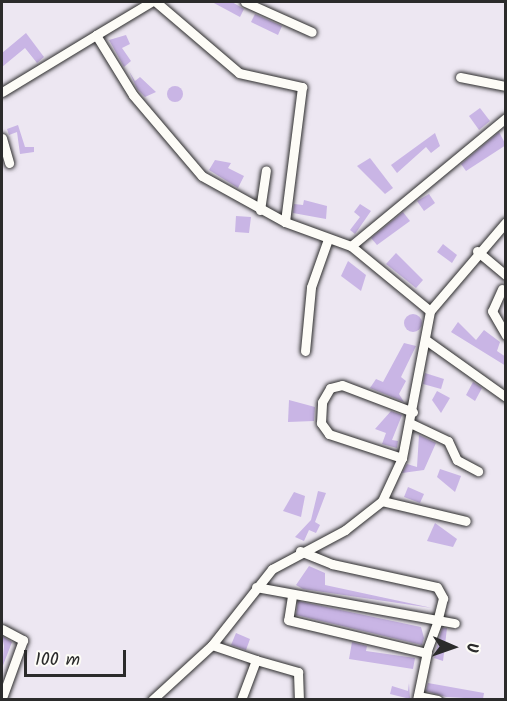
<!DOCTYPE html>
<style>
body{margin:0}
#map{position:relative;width:507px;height:701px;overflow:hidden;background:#ede7f2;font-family:Kalam,sans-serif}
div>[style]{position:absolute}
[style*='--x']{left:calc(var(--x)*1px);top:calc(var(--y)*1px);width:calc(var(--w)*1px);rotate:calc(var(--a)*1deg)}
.building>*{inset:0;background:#c9b5e5}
.round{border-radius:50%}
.roads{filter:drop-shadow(0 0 2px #2b2b2b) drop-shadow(0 0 2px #2b2b2b)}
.minor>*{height:9px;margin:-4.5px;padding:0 4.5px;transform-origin:4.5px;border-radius:4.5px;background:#fdfcf7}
span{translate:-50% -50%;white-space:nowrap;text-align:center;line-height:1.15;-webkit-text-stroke:4.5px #fdfcf7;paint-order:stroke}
.frame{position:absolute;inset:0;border:3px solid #2b2b2b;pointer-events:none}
.north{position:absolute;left:423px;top:617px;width:60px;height:60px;-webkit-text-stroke:4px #fdfcf7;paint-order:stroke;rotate:92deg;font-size:16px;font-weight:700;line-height:24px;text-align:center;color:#2b2b2b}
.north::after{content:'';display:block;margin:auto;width:21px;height:27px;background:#2b2b2b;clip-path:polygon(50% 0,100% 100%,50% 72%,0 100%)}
.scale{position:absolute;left:24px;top:650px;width:102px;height:27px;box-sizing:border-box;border:3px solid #2b2b2b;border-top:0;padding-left:8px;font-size:18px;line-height:21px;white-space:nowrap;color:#2b2b2b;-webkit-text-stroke:4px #fdfcf7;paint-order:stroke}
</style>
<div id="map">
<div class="building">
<i style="clip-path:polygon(212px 2px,232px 2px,244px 9px,240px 17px)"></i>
<i style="clip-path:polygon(255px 14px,282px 26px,278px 35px,251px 22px)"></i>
<i style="clip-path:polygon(26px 33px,44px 57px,37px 63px,25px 48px,2px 67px,2px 53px)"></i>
<i style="clip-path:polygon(126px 35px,130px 44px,122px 48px,131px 61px,124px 67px,109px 40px)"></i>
<i style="clip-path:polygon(129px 71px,135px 81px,140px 77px,156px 92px,145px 97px,137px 89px)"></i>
<i class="round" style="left:167px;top:86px;width:16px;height:16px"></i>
<i style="clip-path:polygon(480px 108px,490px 121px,479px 130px,469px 116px)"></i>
<i style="clip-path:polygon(18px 125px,25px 147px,34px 147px,34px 152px,20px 154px,17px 132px,9px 135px,7px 129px)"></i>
<i style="clip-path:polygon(499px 132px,506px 145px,466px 171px,461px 164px)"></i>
<i style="clip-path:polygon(435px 133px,440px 146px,431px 153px,426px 147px,397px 173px,391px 165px)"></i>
<i style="clip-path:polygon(370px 158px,393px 188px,385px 194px,357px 166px)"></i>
<i style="clip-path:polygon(215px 160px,231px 163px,228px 168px,244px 176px,238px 188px,209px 170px)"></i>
<i style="clip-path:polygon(429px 194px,435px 203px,424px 211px,417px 201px)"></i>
<i style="clip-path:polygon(304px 200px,327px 206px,326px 219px,293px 213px,294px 204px,303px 205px)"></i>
<i style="clip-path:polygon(360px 204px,371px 211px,355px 234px,350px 230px,360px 217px,354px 212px)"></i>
<i style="clip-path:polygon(403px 212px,410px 221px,377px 245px,371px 238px)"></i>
<i style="clip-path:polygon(236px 216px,251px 217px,249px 233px,235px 232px)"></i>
<i style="clip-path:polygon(443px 244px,457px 255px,452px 263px,437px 252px)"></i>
<i style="clip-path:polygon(396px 253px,423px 280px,416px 288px,386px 264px)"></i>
<i style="clip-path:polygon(348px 261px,366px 275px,361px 291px,341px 276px)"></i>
<i class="round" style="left:404px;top:314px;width:18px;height:18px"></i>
<i style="clip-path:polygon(458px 322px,476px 340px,484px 330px,500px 342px,497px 351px,506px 357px,506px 366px,451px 332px)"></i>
<i style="clip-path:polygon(404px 343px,416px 346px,401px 377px,406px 381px,399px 394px,404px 402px,370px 388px,376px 379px,383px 382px)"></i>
<i style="clip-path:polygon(425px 373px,444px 379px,441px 389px,423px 384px)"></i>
<i style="clip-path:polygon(473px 382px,482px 388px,475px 401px,466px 395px)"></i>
<i style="clip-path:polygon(437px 391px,450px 398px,441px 413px,432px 400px)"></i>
<i style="clip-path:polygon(289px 400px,315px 407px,314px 421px,288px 422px)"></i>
<i style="clip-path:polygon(391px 411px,402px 415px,392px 440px,398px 441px,397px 448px,382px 444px,386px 433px,375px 429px)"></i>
<i style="clip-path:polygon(419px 435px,436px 443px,424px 470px,402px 473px,407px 464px,417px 467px)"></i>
<i style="clip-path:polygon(440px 469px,461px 476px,455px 492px,437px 477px)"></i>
<i style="clip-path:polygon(408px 487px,424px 494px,420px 503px,404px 497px)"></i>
<i style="clip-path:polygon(318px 491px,326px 493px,315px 522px,320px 525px,316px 533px,309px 530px,304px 541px,295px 537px,311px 520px)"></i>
<i style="clip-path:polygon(294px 492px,305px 496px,301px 517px,283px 511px)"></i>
<i style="clip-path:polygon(435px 523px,457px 539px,453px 547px,427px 541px)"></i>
<i style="clip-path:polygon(309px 566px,325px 573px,325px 585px,432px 608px,303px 589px,296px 585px)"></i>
<i style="clip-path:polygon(298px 601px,421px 627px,424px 638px,422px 645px,296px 615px)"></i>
<i style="clip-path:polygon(442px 628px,447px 628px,443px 661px,434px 658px)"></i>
<i style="clip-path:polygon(236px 633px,250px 639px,246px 650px,231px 645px)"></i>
<i style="clip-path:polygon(2px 636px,12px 642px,2px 668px,4px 646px)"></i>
<i style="clip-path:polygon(352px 642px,367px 646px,366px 651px,415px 658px,413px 669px,349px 659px)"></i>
<i style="clip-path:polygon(409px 683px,410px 699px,390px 694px,392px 686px,408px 691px)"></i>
<i style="clip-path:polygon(428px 683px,484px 693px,483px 699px,446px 697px,426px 691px)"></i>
</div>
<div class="roads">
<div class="minor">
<i style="--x:151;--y:2;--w:64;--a:149"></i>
<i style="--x:96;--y:35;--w:70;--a:58.3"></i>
<i style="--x:133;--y:95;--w:106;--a:49.6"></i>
<i style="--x:202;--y:176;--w:95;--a:29"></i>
<i style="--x:285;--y:222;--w:70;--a:20"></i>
<i style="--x:351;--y:246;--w:102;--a:39.4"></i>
<i style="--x:430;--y:311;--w:117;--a:-49.5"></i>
<i style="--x:156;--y:2;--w:109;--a:40.5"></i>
<i style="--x:239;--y:73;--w:65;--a:12.5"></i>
<i style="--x:302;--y:87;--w:136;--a:97.2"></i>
<i style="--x:245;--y:2;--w:73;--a:24.1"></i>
<i style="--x:460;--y:77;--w:47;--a:11.1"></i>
<i style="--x:2;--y:92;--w:110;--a:-31.2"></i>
<i style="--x:2;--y:138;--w:26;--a:74"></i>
<i style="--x:260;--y:210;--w:40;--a:-81.5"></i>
<i style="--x:351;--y:246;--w:201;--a:-39.6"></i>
<i style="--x:477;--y:251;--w:38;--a:40"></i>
<i style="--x:502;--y:289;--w:24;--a:114"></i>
<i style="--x:492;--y:311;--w:28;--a:60"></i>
<i style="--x:426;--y:340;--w:98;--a:35.5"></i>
<i style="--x:305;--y:351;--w:64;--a:-84.6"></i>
<i style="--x:311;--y:287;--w:51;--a:-70.5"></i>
<i style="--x:410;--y:423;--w:42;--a:25.3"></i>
<i style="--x:448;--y:441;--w:21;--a:65"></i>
<i style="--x:457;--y:460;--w:24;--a:28"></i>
<i style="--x:402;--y:458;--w:77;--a:-161.8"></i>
<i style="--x:329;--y:434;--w:14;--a:-126"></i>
<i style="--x:321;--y:423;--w:21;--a:-87"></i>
<i style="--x:322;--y:402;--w:16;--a:-60"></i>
<i style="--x:330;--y:388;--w:12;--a:-14"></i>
<i style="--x:342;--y:385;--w:76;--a:20.8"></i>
<i style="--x:382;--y:501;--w:86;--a:13.4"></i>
<i style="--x:300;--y:551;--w:35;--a:22"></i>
<i style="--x:332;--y:564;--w:107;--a:12.4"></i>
<i style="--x:437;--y:587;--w:13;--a:61"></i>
<i style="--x:443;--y:598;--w:21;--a:104"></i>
<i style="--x:256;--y:587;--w:202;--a:10.3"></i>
<i style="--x:292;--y:596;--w:24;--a:99"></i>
<i style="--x:288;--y:620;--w:142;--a:13.4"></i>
<i style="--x:426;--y:653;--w:32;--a:-70"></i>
<i style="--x:2;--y:629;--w:24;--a:28"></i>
<i style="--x:23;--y:640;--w:62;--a:109.9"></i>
<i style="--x:212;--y:645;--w:46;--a:18.8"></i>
<i style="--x:256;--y:660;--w:43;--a:110.6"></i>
<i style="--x:256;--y:660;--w:44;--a:15.9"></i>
<i style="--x:298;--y:672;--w:28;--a:88"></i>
<i style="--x:418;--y:696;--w:20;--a:11"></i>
<i style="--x:152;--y:700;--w:81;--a:-42.5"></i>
<i style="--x:212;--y:645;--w:97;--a:-51.7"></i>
<i style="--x:272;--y:569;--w:83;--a:-28.1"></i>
<i style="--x:345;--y:530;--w:47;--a:-38.1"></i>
<i style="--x:382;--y:501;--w:47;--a:-65.1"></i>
<i style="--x:402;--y:458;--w:150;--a:-79.2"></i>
<i style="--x:417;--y:700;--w:49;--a:-78.2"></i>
</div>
</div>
<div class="frame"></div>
<div class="north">U</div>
<div class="scale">100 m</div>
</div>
